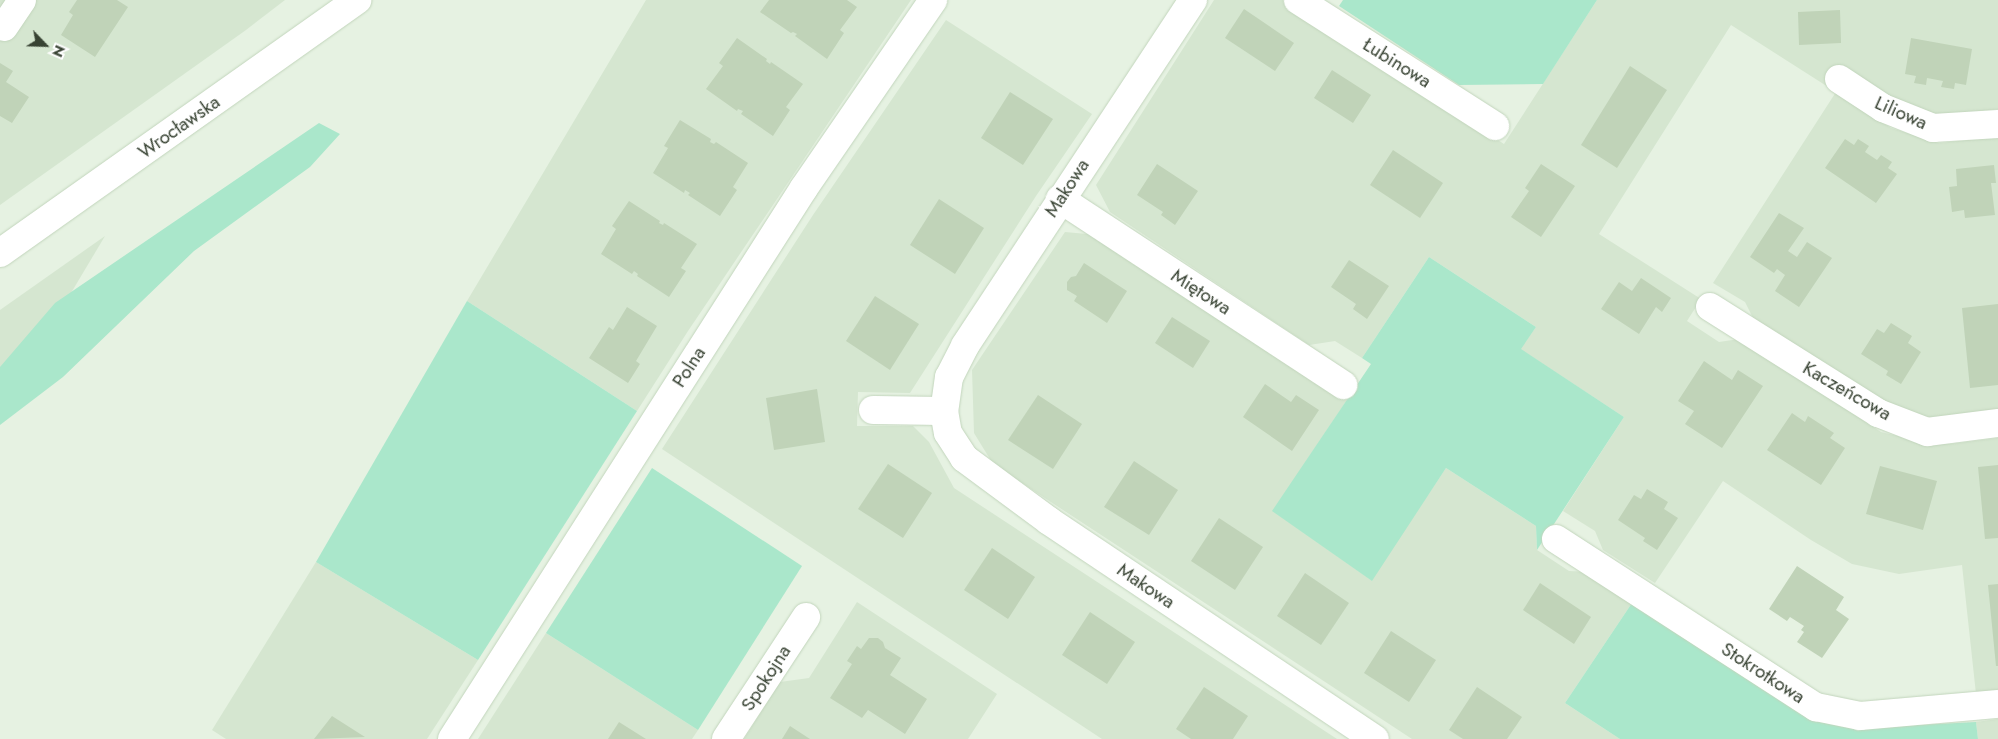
<!DOCTYPE html>
<meta charset="utf-8">
<style>
body{margin:0}
#map{position:relative;width:1998px;height:739px;overflow:hidden;background:#e6f2e2;font-family:Jost,sans-serif}
div>[style]{position:absolute}
[style*='--x']{left:calc(var(--x)*1px);top:calc(var(--y)*1px);width:calc(var(--w)*1px);rotate:calc(var(--a)*1deg)}
.residential>*{inset:0;background:#d5e6d0}
.green>*{inset:0;background:#aae7cb}
.building>*{inset:0;background:#c0d3b8}
.roads{filter:drop-shadow(0 0 1px #c2d5bc) drop-shadow(0 0 1px #c2d5bc)}
.minor>*{height:28px;margin:-14px;padding:0 14px;transform-origin:14px;border-radius:14px;background:#fff}
span{translate:-50% -50%;white-space:nowrap;text-align:center;line-height:1.15;-webkit-text-stroke:4px #fff;paint-order:stroke}
.street-label{font-size:19px;color:#384333}
.north{position:absolute;left:20px;top:20px;width:50px;height:50px;-webkit-text-stroke:4px #fff;paint-order:stroke;rotate:114deg;font-size:14px;font-weight:700;line-height:20px;text-align:center;color:#384333}
.north::after{content:'';display:block;margin:auto;width:18px;height:22px;background:#384333;clip-path:polygon(50% 0,100% 100%,50% 72%,0 100%)}
</style>
<div id="map">
<div class="residential">
<i style="clip-path:polygon(0 0,285px 0,246px 30px,0 205px)"></i>
<i style="clip-path:polygon(646px 0,911px 0,688px 331px,637px 411px,467px 301px)"></i>
<i style="clip-path:polygon(1214px 0,1283px 0,1504px 144px,1597px 0,1998px 0,1998px 109px,1940px 117px,1903px 104px,1850px 71px,1837px 92px,1891px 128px,1939px 143px,1998px 137px,1998px 412px,1928px 418px,1894px 408px,1754px 320px,1745px 302px,1713px 283px,1836px 92px,1731px 25px,1599px 234px,1701px 299px,1687px 321px,1719px 342px,1739px 339px,1881px 432px,1914px 440px,1951px 444px,1998px 438px,1998px 692px,1976px 694px,1962px 565px,1899px 574px,1852px 564px,1811px 540px,1723px 481px,1655px 583px,1603px 550px,1595px 531px,1563px 511px,1624px 417px,1520px 349px,1536px 327px,1429px 257px,1362px 358px,1335px 341px,1309px 345px,1110px 212px,1096px 185px)"></i>
<i style="clip-path:polygon(946px 20px,1092px 114px,1036px 196px,910px 393px,858px 392px,857px 426px,913px 426px,929px 442px,954px 488px,1337px 739px,1102px 739px,662px 449px,813px 215px)"></i>
<i style="clip-path:polygon(1065px 232px,1098px 235px,1349px 397px,1273px 511px,1371px 580px,1446px 468px,1536px 526px,1537px 550px,1569px 571px,1589px 572px,1634px 600px,1565px 703px,1620px 739px,1412px 739px,993px 464px,974px 433px,972px 370px)"></i>
<i style="clip-path:polygon(105px 236px,0 412px,0 310px)"></i>
<i style="clip-path:polygon(316px 562px,478px 660px,427px 739px,226px 739px,212px 730px)"></i>
<i style="clip-path:polygon(857px 602px,997px 694px,968px 739px,744px 739px,780px 682px,809px 678px)"></i>
<i style="clip-path:polygon(546px 633px,698px 730px,692px 739px,478px 739px)"></i>
<i style="clip-path:polygon(1998px 719px,1998px 739px,1978px 739px,1976px 722px)"></i>
</div>
<div class="green">
<i style="clip-path:polygon(1343px 0,1597px 0,1543px 84px,1459px 85px,1339px 6px)"></i>
<i style="clip-path:polygon(319px 123px,340px 134px,310px 167px,194px 251px,63px 377px,0 425px,0 367px,55px 303px)"></i>
<i style="clip-path:polygon(1429px 257px,1536px 327px,1521px 349px,1624px 417px,1537px 550px,1536px 526px,1446px 468px,1372px 581px,1272px 511px,1371px 364px,1362px 358px)"></i>
<i style="clip-path:polygon(467px 301px,637px 411px,478px 660px,316px 562px)"></i>
<i style="clip-path:polygon(652px 468px,802px 566px,698px 730px,546px 633px)"></i>
<i style="clip-path:polygon(1634px 600px,1859px 728px,1976px 722px,1978px 739px,1620px 739px,1565px 703px)"></i>
</div>
<div class="building">
<i style="clip-path:polygon(77px 0,117px 0,128px 7px,95px 57px,61px 35px,73px 15px,69px 12px)"></i>
<i style="clip-path:polygon(769px 0,847px 0,857px 7px,840px 30px,844px 33px,827px 59px,795px 36px,797px 34px,793px 32px,791px 33px,760px 12px)"></i>
<i style="clip-path:polygon(1244px 9px,1294px 43px,1275px 71px,1225px 38px)"></i>
<i style="clip-path:polygon(1840px 10px,1841px 43px,1799px 45px,1798px 12px)"></i>
<i style="clip-path:polygon(737px 38px,767px 59px,766px 61px,770px 64px,771px 62px,803px 84px,786px 107px,790px 110px,773px 136px,741px 114px,743px 111px,738px 109px,737px 111px,706px 89px,723px 66px,719px 63px)"></i>
<i style="clip-path:polygon(1911px 38px,1972px 49px,1966px 85px,1955px 83px,1954px 89px,1941px 87px,1943px 81px,1927px 78px,1926px 85px,1914px 83px,1916px 76px,1905px 74px)"></i>
<i style="clip-path:polygon(0 63px,13px 71px,6px 82px,29px 97px,12px 123px,0 116px)"></i>
<i style="clip-path:polygon(1630px 66px,1667px 90px,1617px 168px,1581px 145px)"></i>
<i style="clip-path:polygon(1332px 70px,1371px 95px,1353px 123px,1314px 98px)"></i>
<i style="clip-path:polygon(1010px 92px,1053px 119px,1023px 165px,981px 138px)"></i>
<i style="clip-path:polygon(680px 120px,711px 139px,710px 142px,714px 144px,716px 142px,748px 163px,733px 187px,737px 190px,720px 216px,688px 195px,690px 193px,685px 190px,684px 193px,653px 173px,668px 148px,664px 146px)"></i>
<i style="clip-path:polygon(1845px 139px,1854px 145px,1858px 139px,1869px 146px,1865px 152px,1877px 160px,1881px 155px,1892px 162px,1888px 168px,1897px 174px,1876px 203px,1825px 168px)"></i>
<i style="clip-path:polygon(1393px 150px,1443px 183px,1420px 218px,1370px 185px)"></i>
<i style="clip-path:polygon(1157px 164px,1198px 191px,1175px 225px,1161px 215px,1163px 212px,1137px 195px)"></i>
<i style="clip-path:polygon(1541px 164px,1575px 186px,1541px 237px,1511px 217px,1529px 191px,1525px 188px)"></i>
<i style="clip-path:polygon(1994px 165px,1996px 183px,1991px 183px,1995px 215px,1965px 218px,1964px 210px,1952px 212px,1949px 187px,1957px 186px,1956px 169px)"></i>
<i style="clip-path:polygon(939px 199px,984px 228px,955px 274px,910px 245px)"></i>
<i style="clip-path:polygon(629px 201px,660px 221px,659px 223px,663px 225px,664px 223px,697px 244px,681px 268px,686px 271px,669px 297px,637px 276px,638px 274px,634px 271px,632px 274px,601px 254px,616px 229px,612px 226px)"></i>
<i style="clip-path:polygon(1779px 213px,1804px 228px,1788px 251px,1797px 257px,1807px 242px,1832px 258px,1799px 307px,1775px 291px,1785px 275px,1777px 269px,1774px 273px,1750px 257px)"></i>
<i style="clip-path:polygon(1349px 260px,1389px 286px,1367px 319px,1353px 309px,1356px 304px,1331px 287px)"></i>
<i style="clip-path:polygon(1084px 263px,1127px 291px,1107px 323px,1074px 301px,1077px 296px,1067px 290px,1067px 282px,1071px 277px,1076px 276px)"></i>
<i style="clip-path:polygon(1641px 278px,1671px 298px,1662px 312px,1656px 307px,1639px 334px,1601px 309px,1619px 282px,1632px 291px)"></i>
<i style="clip-path:polygon(875px 296px,919px 324px,890px 370px,846px 341px)"></i>
<i style="clip-path:polygon(1998px 304px,1998px 385px,1970px 388px,1962px 308px)"></i>
<i style="clip-path:polygon(627px 307px,657px 326px,636px 361px,640px 364px,628px 383px,589px 358px,609px 327px,613px 330px)"></i>
<i style="clip-path:polygon(1172px 317px,1210px 341px,1193px 368px,1155px 343px)"></i>
<i style="clip-path:polygon(1891px 323px,1912px 336px,1908px 343px,1921px 352px,1901px 384px,1886px 375px,1888px 371px,1861px 354px,1877px 329px,1884px 333px)"></i>
<i style="clip-path:polygon(1704px 361px,1732px 380px,1738px 370px,1763px 386px,1722px 448px,1685px 424px,1694px 411px,1678px 401px)"></i>
<i style="clip-path:polygon(1265px 384px,1291px 402px,1296px 395px,1319px 410px,1292px 451px,1243px 417px)"></i>
<i style="clip-path:polygon(817px 389px,825px 442px,774px 450px,766px 398px)"></i>
<i style="clip-path:polygon(1038px 395px,1082px 424px,1053px 469px,1008px 440px)"></i>
<i style="clip-path:polygon(1792px 413px,1805px 422px,1808px 416px,1834px 433px,1830px 438px,1845px 448px,1821px 485px,1767px 450px)"></i>
<i style="clip-path:polygon(1134px 461px,1178px 490px,1149px 535px,1104px 507px)"></i>
<i style="clip-path:polygon(888px 464px,932px 493px,903px 538px,858px 509px)"></i>
<i style="clip-path:polygon(1998px 465px,1998px 538px,1985px 539px,1978px 467px)"></i>
<i style="clip-path:polygon(1880px 466px,1937px 481px,1923px 530px,1866px 514px)"></i>
<i style="clip-path:polygon(1647px 489px,1668px 502px,1664px 509px,1678px 518px,1657px 550px,1643px 541px,1645px 538px,1618px 520px,1634px 495px,1641px 499px)"></i>
<i style="clip-path:polygon(1219px 518px,1263px 547px,1235px 590px,1191px 561px)"></i>
<i style="clip-path:polygon(992px 548px,1035px 577px,1008px 619px,964px 590px)"></i>
<i style="clip-path:polygon(1797px 566px,1844px 597px,1836px 610px,1849px 619px,1822px 658px,1797px 642px,1804px 632px,1801px 630px,1804px 626px,1790px 617px,1787px 621px,1769px 609px)"></i>
<i style="clip-path:polygon(1305px 573px,1349px 603px,1321px 645px,1277px 616px)"></i>
<i style="clip-path:polygon(1540px 583px,1591px 617px,1574px 644px,1523px 610px)"></i>
<i style="clip-path:polygon(1998px 584px,1998px 666px,1996px 666px,1988px 585px)"></i>
<i style="clip-path:polygon(1090px 612px,1135px 642px,1107px 684px,1062px 655px)"></i>
<i style="clip-path:polygon(1391px 631px,1436px 660px,1409px 702px,1364px 673px)"></i>
<i style="clip-path:polygon(869px 638px,878px 638px,883px 642px,885px 648px,901px 658px,890px 675px,927px 699px,905px 734px,868px 710px,862px 718px,830px 698px,852px 664px,847px 661px,857px 646px,861px 649px)"></i>
<i style="clip-path:polygon(1204px 687px,1248px 716px,1233px 739px,1191px 739px,1176px 729px)"></i>
<i style="clip-path:polygon(1477px 687px,1522px 717px,1507px 739px,1463px 739px,1449px 730px)"></i>
<i style="clip-path:polygon(332px 716px,365px 737px,314px 739px)"></i>
<i style="clip-path:polygon(619px 722px,646px 739px,608px 739px)"></i>
<i style="clip-path:polygon(790px 726px,810px 739px,782px 739px)"></i>
</div>
<div class="roads">
<div class="minor">
<i style="--x:1193;--y:0;--w:414;--a:123.4"></i>
<i style="--x:965;--y:346;--w:35;--a:117"></i>
<i style="--x:949;--y:377;--w:34;--a:98"></i>
<i style="--x:944;--y:411;--w:22;--a:80"></i>
<i style="--x:948;--y:433;--w:30;--a:57"></i>
<i style="--x:964;--y:458;--w:106;--a:36.5"></i>
<i style="--x:1049;--y:521;--w:392;--a:33.8"></i>
<i style="--x:1298;--y:0;--w:234;--a:32.6"></i>
<i style="--x:4;--y:27;--w:32;--a:-56"></i>
<i style="--x:1839;--y:79;--w:53;--a:33.4"></i>
<i style="--x:1883;--y:108;--w:54;--a:21.8"></i>
<i style="--x:1933;--y:128;--w:65;--a:-3.5"></i>
<i style="--x:1060;--y:199;--w:339;--a:33.3"></i>
<i style="--x:0;--y:253;--w:438;--a:-35.3"></i>
<i style="--x:1710;--y:307;--w:199;--a:32.2"></i>
<i style="--x:1878;--y:413;--w:53;--a:21.2"></i>
<i style="--x:1927;--y:432;--w:72;--a:-7.2"></i>
<i style="--x:873;--y:410;--w:71;--a:0.8"></i>
<i style="--x:1556;--y:539;--w:310;--a:32.9"></i>
<i style="--x:1816;--y:707;--w:45;--a:11.6"></i>
<i style="--x:1860;--y:716;--w:139;--a:-5"></i>
<i style="--x:452;--y:739;--w:654;--a:-57.43"></i>
<i style="--x:804;--y:188;--w:228;--a:-55.5"></i>
<i style="--x:726;--y:739;--w:146;--a:-56.7"></i>
</div>
</div>
<div class="street-label">
<span style="left:1397px;top:63px;rotate:32deg">Łubinowa</span>
<span style="left:1901px;top:113px;rotate:24deg">Liliowa</span>
<span style="left:179px;top:127px;rotate:-35deg">Wrocławska</span>
<span style="left:1067px;top:188px;rotate:-57deg">Makowa</span>
<span style="left:1201px;top:292px;rotate:33deg">Miętowa</span>
<span style="left:689px;top:367px;rotate:-57deg">Polna</span>
<span style="left:1847px;top:391px;rotate:30deg">Kaczeńcowa</span>
<span style="left:1146px;top:586px;rotate:34deg">Makowa</span>
<span style="left:1763px;top:673px;rotate:33deg">Stokrotkowa</span>
<span style="left:766px;top:678px;rotate:-57deg">Spokojna</span>
</div>
<div class="north">N</div>
</div>
